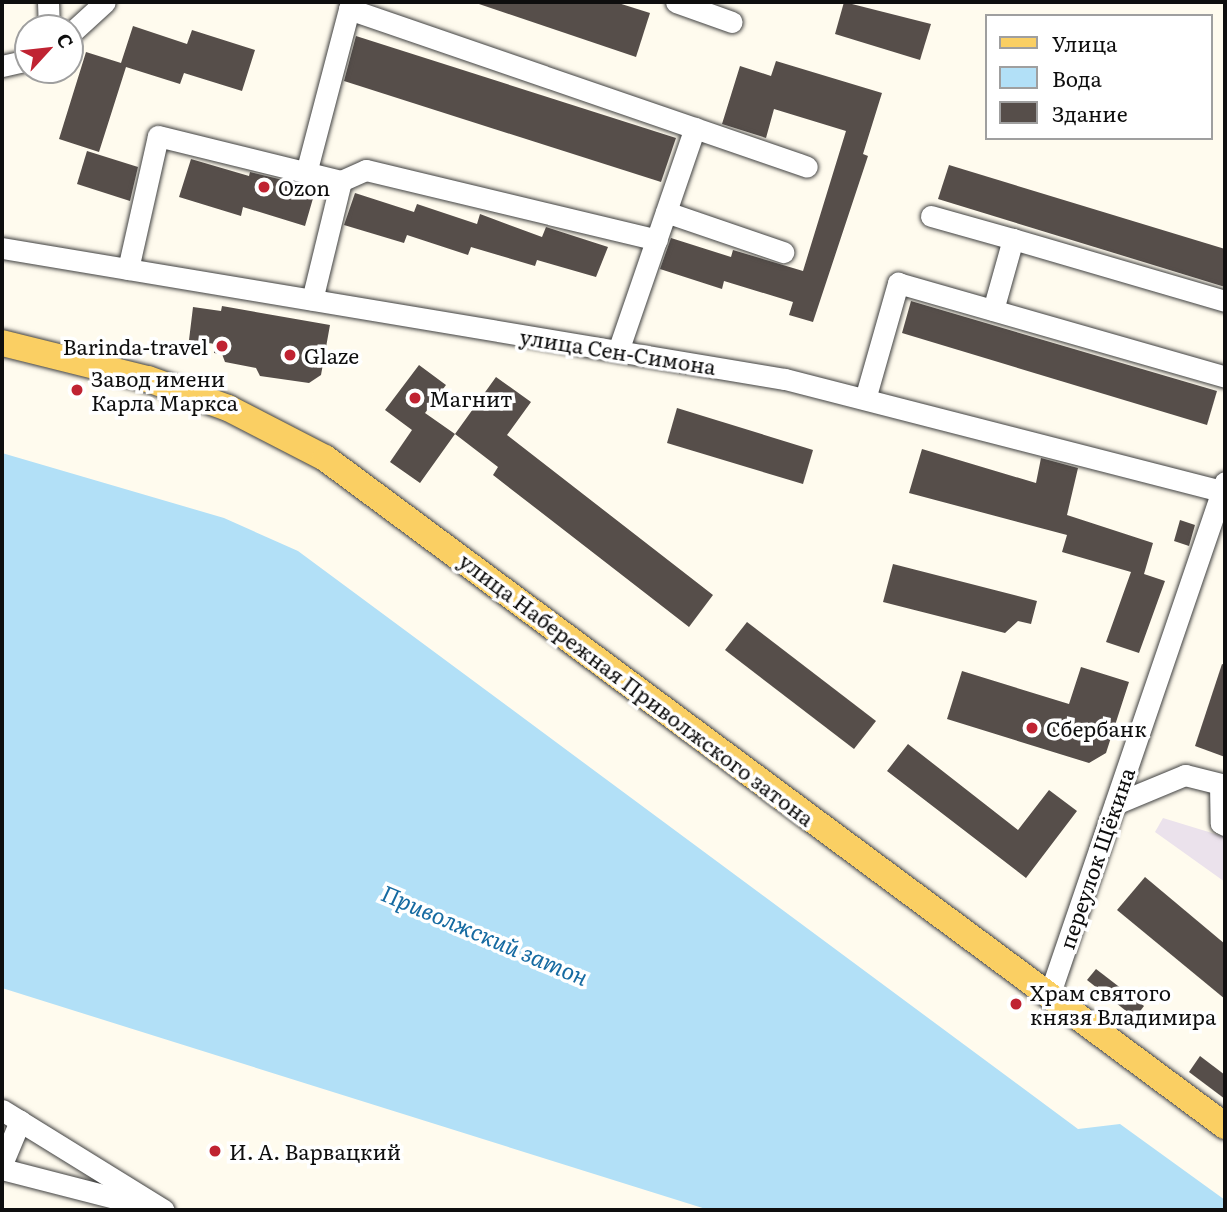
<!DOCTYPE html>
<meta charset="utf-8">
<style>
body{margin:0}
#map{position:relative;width:1227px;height:1212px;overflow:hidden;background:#fffbee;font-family:Literata,serif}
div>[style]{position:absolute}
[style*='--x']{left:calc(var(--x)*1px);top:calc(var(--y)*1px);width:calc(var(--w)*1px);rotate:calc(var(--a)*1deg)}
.industrial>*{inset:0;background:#ebe2ec}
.water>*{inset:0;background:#b2e0f7}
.building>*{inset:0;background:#564e4a}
.roads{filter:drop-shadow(0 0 2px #414141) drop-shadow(0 0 2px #414141)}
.minor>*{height:21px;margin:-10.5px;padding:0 10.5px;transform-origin:10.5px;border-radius:10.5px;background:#fff}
.major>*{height:26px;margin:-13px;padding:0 13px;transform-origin:13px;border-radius:13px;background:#facf63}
.dots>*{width:19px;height:19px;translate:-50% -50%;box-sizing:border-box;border:4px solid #fff;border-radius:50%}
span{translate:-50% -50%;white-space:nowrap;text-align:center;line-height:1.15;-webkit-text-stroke:7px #fff;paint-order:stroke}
.poi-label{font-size:21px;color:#0e0e0e}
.left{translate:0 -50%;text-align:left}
.right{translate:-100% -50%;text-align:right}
.street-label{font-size:21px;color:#0e0e0e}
.water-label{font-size:23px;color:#156aa1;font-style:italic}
.frame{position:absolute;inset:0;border:4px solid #0e0e0e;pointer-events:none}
.legend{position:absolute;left:985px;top:14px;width:228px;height:126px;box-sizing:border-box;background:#fff;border:2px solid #9f9f9f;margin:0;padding:9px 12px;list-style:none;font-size:21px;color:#0e0e0e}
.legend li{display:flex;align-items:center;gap:14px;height:35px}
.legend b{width:35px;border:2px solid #9f9f9f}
.north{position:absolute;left:14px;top:14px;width:70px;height:70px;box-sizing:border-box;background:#fff;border:2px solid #9f9f9f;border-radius:50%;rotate:63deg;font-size:19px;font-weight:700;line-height:28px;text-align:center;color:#0e0e0e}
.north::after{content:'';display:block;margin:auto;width:24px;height:32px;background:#c02332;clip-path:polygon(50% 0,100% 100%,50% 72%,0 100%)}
</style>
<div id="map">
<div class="industrial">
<i style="clip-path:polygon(1163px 818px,1225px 837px,1225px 882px,1155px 832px)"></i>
</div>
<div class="water">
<i style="clip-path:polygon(2px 453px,224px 518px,298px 551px,1078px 1129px,1120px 1124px,1225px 1200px,1225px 1210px,709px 1210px,2px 988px)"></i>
</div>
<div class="building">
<i style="clip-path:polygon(473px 2px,615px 2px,650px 13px,636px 57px)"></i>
<i style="clip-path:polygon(844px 2px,931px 24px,920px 60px,835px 34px)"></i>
<i style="clip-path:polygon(133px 26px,187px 44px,192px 30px,255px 50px,242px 91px,184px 73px,180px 84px,126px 67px,99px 152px,59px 139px,86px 52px,121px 63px)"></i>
<i style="clip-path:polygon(356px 36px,676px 138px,661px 182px,344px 81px)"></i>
<i style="clip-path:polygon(776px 61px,882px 93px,863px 154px,868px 156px,813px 322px,789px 315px,793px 302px,724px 281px,722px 289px,660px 269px,671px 238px,731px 257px,733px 250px,803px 271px,846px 131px,774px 109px,766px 138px,722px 124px,740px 66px,771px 76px)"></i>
<i style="clip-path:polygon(87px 151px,138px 167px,130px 201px,77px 184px)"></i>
<i style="clip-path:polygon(191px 159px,249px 176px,250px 172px,316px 188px,305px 226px,243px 207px,241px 216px,179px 197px)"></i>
<i style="clip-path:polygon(949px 165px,1225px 249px,1225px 287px,938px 199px)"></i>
<i style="clip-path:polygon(355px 193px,414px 212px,417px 204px,477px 224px,480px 214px,542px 237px,546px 227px,608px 247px,596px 277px,537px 260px,535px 266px,471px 247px,468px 255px,407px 235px,404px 243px,344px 225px)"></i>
<i style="clip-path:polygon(911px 301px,1217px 391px,1207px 425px,902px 333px)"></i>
<i style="clip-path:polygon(222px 306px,330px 325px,321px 375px,309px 383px,260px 376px,256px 368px,225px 362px,222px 354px,214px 353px,215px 344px,189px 340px,193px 307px,221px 311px)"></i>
<i style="clip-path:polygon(419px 365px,446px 385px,425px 413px,455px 434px,420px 483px,390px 462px,412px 430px,385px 410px)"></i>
<i style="clip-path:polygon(496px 377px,531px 402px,507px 435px,713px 595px,689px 627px,493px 475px,498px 467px,455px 434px)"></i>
<i style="clip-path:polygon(677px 408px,813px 450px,803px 484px,667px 443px)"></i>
<i style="clip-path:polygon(922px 449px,1036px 483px,1041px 458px,1078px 468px,1067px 515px,1153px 543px,1144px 574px,1165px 581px,1139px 653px,1106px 642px,1131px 572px,1062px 552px,1067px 535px,909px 493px)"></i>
<i style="clip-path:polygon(1180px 520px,1195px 525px,1189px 546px,1174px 541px)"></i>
<i style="clip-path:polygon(893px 564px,1037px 601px,1031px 624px,1018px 621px,1005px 633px,883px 602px)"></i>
<i style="clip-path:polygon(747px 622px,876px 721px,854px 749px,725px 650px)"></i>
<i style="clip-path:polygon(1222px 664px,1225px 665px,1225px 757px,1195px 746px)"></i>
<i style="clip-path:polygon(1081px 667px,1129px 682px,1106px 753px,1089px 763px,947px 719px,962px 671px,1069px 704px)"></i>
<i style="clip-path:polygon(908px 744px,1018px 830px,1049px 790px,1077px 811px,1026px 878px,887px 771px)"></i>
<i style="clip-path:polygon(1145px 877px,1225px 944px,1225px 999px,1117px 910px)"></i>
<i style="clip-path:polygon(1096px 969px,1144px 1006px,1135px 1018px,1087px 980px)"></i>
<i style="clip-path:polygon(1200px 1056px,1225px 1075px,1225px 1099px,1189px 1072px)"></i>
</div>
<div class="roads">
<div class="minor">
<i style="--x:48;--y:2;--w:26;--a:88"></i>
<i style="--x:676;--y:2;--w:59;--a:19.7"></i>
<i style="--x:349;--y:9;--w:484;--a:19"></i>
<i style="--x:70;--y:34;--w:47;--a:-42.4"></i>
<i style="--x:2;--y:66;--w:27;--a:-13"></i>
<i style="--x:306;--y:173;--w:177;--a:-75.3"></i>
<i style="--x:341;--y:181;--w:27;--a:-24"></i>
<i style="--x:366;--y:170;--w:299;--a:13.5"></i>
<i style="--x:666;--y:212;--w:124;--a:18.9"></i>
<i style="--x:931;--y:216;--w:85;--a:15.7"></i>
<i style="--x:2;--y:248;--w:794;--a:9.5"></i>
<i style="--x:785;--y:379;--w:454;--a:14.4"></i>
<i style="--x:128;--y:269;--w:136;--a:-77.3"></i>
<i style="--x:158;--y:136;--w:188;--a:13.8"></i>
<i style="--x:341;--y:181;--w:122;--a:103.7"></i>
<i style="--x:993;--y:310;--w:74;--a:-74.3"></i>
<i style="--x:1013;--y:239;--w:221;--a:16.3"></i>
<i style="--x:618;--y:351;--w:236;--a:-71"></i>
<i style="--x:865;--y:399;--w:121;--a:-74.1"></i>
<i style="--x:898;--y:283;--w:340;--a:16"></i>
<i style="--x:1115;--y:804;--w:76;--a:-22.5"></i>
<i style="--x:1185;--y:775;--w:36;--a:14"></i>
<i style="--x:1220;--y:784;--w:39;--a:89"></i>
<i style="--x:1221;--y:823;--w:4;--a:27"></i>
<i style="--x:1049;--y:996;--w:543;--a:-71.1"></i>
<i style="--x:2;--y:1110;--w:190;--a:31.7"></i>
<i style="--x:2;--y:1164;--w:47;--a:-67.3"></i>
<i style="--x:2;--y:1169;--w:145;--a:14.4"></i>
</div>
<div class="major">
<i style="--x:2;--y:343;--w:150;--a:13.9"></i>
<i style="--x:148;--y:379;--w:85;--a:19.9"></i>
<i style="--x:228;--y:408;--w:109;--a:27.3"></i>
<i style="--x:325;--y:458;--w:1121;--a:36.58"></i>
</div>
</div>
<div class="dots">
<i style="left:264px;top:187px;background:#c02332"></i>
<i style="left:222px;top:346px;background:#c02332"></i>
<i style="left:290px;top:355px;background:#c02332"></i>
<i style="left:77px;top:390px;background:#c02332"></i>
<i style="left:415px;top:398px;background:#c02332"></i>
<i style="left:1032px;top:728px;background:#c02332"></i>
<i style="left:1016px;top:1004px;background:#c02332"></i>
<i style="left:215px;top:1151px;background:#c02332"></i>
</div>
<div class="poi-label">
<span class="left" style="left:278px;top:187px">Ozon</span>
<span class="right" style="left:208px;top:346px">Barinda-travel</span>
<span class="left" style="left:304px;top:355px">Glaze</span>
<span class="left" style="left:91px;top:390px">Завод имени<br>Карла Маркса</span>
<span class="left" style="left:429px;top:398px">Магнит</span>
<span class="left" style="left:1046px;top:728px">Сбербанк</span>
<span class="left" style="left:1030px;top:1004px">Храм святого<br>князя Владимира</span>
<span class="left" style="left:229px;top:1151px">И. А. Варвацкий</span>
</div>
<div class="street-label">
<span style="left:618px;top:351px;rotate:9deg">улица Сен-Симона</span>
<span style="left:637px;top:689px;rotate:37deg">улица Набережная Приволжского затона</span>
<span style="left:1096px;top:858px;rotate:-71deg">переулок Щёкина</span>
</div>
<div class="water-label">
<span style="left:485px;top:934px;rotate:23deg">Приволжский затон</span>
</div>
<div class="frame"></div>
<ul class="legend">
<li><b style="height:9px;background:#facf63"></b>Улица</li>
<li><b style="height:19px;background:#b2e0f7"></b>Вода</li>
<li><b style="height:19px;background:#564e4a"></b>Здание</li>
</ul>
<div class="north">С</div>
</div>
